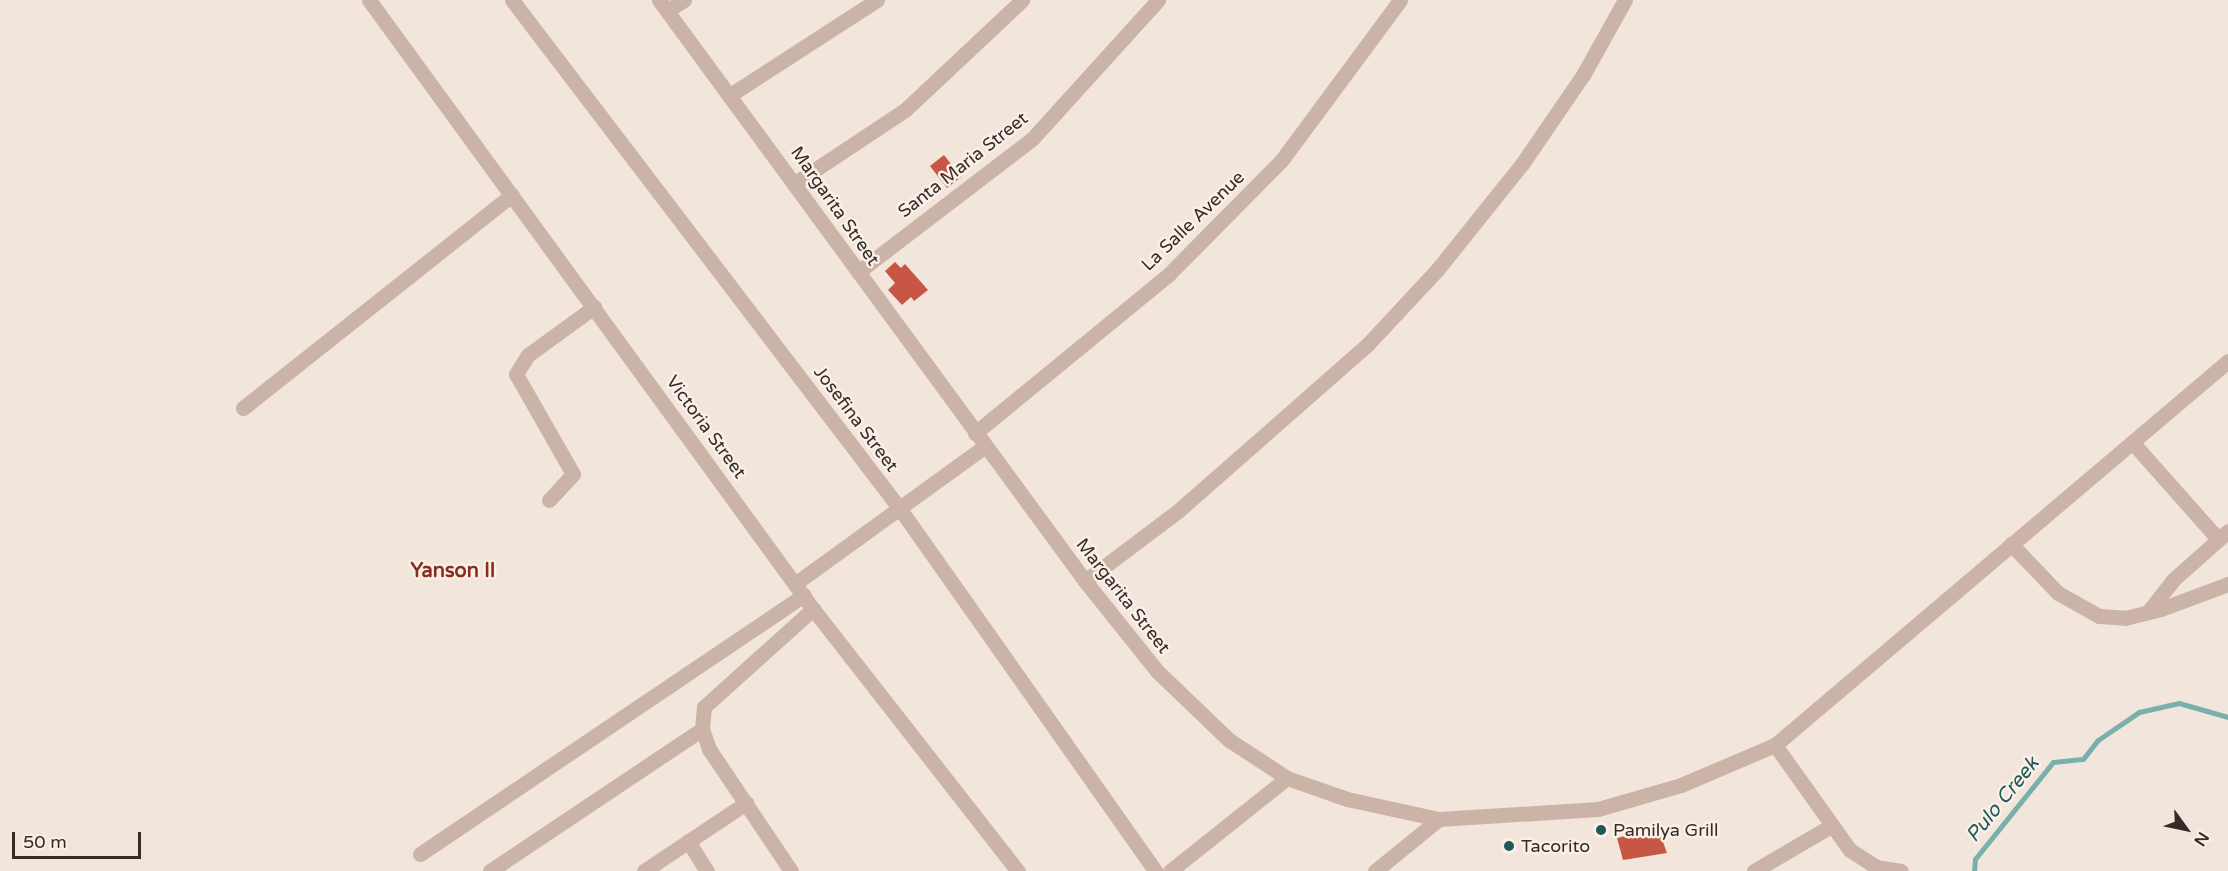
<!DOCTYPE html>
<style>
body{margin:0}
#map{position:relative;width:2228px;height:871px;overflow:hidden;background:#f2e5db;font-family:"Varela Round",sans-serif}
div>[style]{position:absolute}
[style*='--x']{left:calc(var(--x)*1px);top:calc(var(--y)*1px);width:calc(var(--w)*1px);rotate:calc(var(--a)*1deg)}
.stream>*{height:5px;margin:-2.5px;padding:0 2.5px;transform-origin:2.5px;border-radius:2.5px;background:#7ab0ac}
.building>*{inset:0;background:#c85644}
.minor>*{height:15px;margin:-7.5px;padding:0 7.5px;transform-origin:7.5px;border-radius:7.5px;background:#cbb4a7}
.tertiary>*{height:15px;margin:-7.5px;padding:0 7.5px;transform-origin:7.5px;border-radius:7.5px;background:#cbb4a7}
.dots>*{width:16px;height:16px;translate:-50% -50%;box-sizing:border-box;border:3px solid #faf0e8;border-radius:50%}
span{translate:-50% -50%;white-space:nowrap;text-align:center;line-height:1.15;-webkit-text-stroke:5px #faf0e8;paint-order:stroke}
.street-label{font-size:18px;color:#372b28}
.poi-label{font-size:18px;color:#372b28}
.left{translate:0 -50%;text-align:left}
.neighbourhood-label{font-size:20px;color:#872e20;font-weight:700}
.water-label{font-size:20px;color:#1d5957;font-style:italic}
.north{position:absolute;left:2156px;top:799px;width:60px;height:60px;-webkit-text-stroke:4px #faf0e8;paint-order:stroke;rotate:123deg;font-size:16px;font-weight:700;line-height:24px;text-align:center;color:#372b28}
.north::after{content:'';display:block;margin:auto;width:21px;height:27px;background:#372b28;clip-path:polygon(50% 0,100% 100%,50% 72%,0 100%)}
.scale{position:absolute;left:12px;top:832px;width:129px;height:27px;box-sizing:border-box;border:3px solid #372b28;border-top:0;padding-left:8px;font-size:18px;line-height:21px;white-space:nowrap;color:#372b28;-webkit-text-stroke:4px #faf0e8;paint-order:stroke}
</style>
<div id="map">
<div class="stream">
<i style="--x:1974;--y:871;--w:12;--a:-85"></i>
<i style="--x:1975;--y:859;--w:124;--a:-51.2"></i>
<i style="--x:2053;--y:762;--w:30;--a:-6"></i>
<i style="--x:2083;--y:759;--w:24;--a:-52"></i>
<i style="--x:2098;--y:740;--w:50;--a:-34.3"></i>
<i style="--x:2139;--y:712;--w:41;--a:-12.7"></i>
<i style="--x:2179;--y:703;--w:51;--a:15.9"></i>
</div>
<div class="building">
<i style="clip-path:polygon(944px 155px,961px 177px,947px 188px,930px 166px)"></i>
<i style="clip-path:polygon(895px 262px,901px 268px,905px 264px,928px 290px,914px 301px,911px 297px,902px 305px,888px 290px,895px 283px,885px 271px)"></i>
<i style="clip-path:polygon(1658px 828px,1667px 853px,1623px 860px,1617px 838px)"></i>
</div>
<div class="minor">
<i style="--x:369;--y:0;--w:754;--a:53.91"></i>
<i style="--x:813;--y:609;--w:333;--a:52"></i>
<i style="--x:512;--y:0;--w:640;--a:52.68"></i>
<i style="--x:900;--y:509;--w:443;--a:54.8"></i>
<i style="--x:668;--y:10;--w:19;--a:-32"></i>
<i style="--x:730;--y:95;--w:175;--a:-32.9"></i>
<i style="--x:795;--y:183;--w:132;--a:-33.6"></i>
<i style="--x:905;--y:110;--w:161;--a:-43.2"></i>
<i style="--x:858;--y:272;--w:219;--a:-37.4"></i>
<i style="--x:1032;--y:139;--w:188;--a:-47.8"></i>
<i style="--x:243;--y:408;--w:343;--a:-38.4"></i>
<i style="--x:2132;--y:442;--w:130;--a:48.4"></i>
<i style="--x:549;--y:500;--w:35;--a:-47"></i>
<i style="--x:573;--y:474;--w:115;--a:-119.7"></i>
<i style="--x:516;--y:374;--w:22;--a:-58"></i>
<i style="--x:528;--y:355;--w:82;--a:-36"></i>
<i style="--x:2011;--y:544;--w:68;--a:46.2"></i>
<i style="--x:2058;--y:593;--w:47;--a:29.3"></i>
<i style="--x:2099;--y:616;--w:26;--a:4"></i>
<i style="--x:2125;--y:618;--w:37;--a:-14"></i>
<i style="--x:2161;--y:609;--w:72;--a:-20.5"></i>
<i style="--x:1085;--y:581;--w:116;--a:-37"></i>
<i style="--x:1178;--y:511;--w:252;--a:-41.3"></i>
<i style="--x:1367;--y:345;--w:103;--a:-47"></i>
<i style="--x:1437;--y:270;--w:136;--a:-51.3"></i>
<i style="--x:1522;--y:164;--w:108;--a:-55.6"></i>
<i style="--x:1583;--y:75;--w:86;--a:-60.8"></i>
<i style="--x:796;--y:583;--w:233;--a:-35.9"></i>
<i style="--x:2148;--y:612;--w:42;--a:-51.8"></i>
<i style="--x:2174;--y:579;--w:72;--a:-41.6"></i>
<i style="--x:1775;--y:745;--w:594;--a:-40.29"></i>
<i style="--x:688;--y:841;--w:36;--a:58"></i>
<i style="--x:420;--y:854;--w:463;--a:-34"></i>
<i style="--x:490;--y:871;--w:255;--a:-33.8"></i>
<i style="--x:644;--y:871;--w:123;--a:-33.7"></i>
<i style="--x:791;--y:871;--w:147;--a:-123.9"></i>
<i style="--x:709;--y:749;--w:21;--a:-109"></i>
<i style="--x:702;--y:729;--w:22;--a:-85"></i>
<i style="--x:704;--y:707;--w:147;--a:-42"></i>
<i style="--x:1170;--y:871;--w:149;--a:-38.5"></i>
<i style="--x:1375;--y:871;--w:82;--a:-39.1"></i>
<i style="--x:1754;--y:871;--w:87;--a:-30.4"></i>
</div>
<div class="tertiary">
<i style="--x:659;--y:0;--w:720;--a:53.75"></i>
<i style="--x:1085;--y:581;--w:115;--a:51.3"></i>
<i style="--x:1157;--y:671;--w:100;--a:43.8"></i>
<i style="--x:1229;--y:740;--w:69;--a:33.2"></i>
<i style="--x:1287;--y:778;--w:64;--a:19.3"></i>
<i style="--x:1347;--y:799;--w:94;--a:12.3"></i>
<i style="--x:1439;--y:819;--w:159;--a:-3.6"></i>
<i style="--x:1598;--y:809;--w:86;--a:-16.1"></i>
<i style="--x:1681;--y:785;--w:102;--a:-23.1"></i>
<i style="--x:1775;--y:745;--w:129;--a:54.5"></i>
<i style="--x:1850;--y:850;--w:31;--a:33"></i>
<i style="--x:1876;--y:867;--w:25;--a:9"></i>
<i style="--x:975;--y:433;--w:251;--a:-39.3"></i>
<i style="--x:1169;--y:274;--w:159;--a:-45.3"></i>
<i style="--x:1281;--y:161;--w:200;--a:-53.5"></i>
</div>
<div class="dots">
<i style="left:1601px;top:830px;background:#1d5957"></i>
<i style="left:1509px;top:846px;background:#1d5957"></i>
</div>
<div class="street-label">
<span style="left:963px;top:165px;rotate:-38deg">Santa Maria Street</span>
<span style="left:835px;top:206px;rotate:55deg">Margarita Street</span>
<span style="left:1193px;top:221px;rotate:-44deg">La Salle Avenue</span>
<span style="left:856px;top:419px;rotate:53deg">Josefina Street</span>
<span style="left:706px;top:427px;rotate:54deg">Victoria Street</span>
<span style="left:1123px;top:596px;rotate:52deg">Margarita Street</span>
</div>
<div class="poi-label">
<span class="left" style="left:1613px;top:830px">Pamilya Grill</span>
<span class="left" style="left:1521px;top:846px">Tacorito</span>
</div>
<div class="neighbourhood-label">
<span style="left:453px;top:571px">Yanson II</span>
</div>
<div class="water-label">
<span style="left:2003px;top:800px;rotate:-51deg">Pulo Creek</span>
</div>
<div class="north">N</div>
<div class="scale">50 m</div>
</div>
